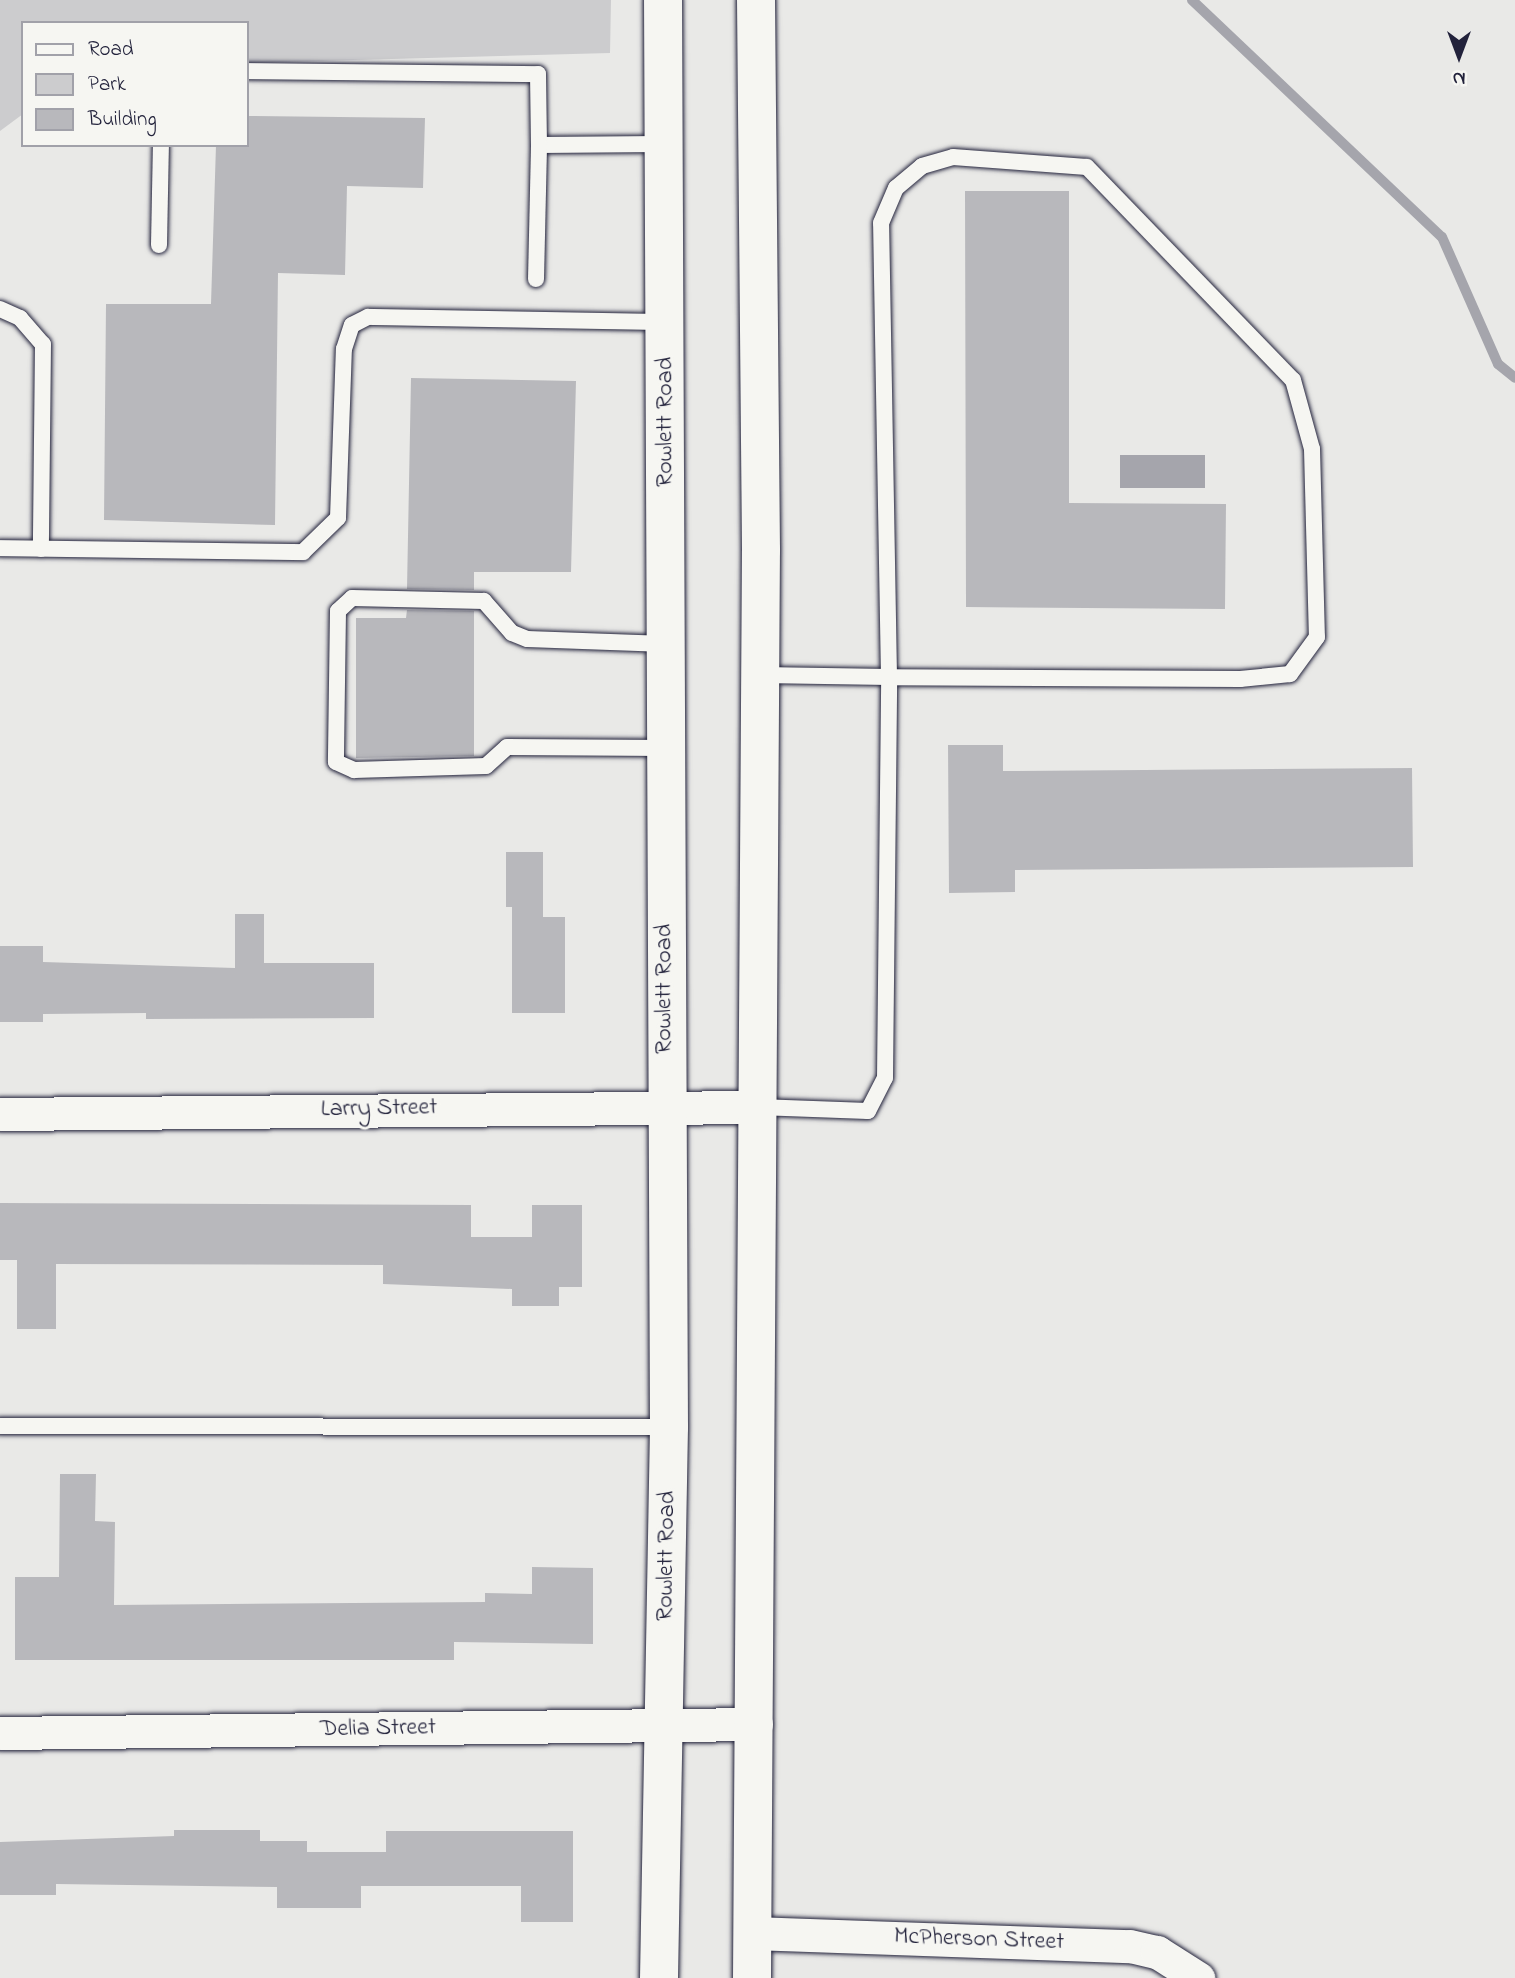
<!DOCTYPE html>
<style>
body{margin:0}
#map{position:relative;width:1515px;height:1978px;overflow:hidden;background:#e9e9e7;font-family:"Indie Flower",sans-serif}
div>[style]{position:absolute}
[style*='--x']{left:calc(var(--x)*1px);top:calc(var(--y)*1px);width:calc(var(--w)*1px);rotate:calc(var(--a)*1deg)}
.green>*{inset:0;background:#ccccce}
.water>*{inset:0;background:#a5a5ac}
.stream>*{height:10px;margin:-5px;padding:0 5px;transform-origin:5px;border-radius:5px;background:#a5a5ac}
.building>*{inset:0;background:#b8b8bc}
.roads{filter:drop-shadow(0 0 2px #22223b) drop-shadow(0 0 2px #22223b)}
.lane>*{height:16px;margin:-8px;padding:0 8px;transform-origin:8px;border-radius:8px;background:#f6f6f2}
.street>*{height:33px;margin:-16.5px;padding:0 16.5px;transform-origin:16.5px;border-radius:16.5px;background:#f6f6f2}
.secondary>*{height:38px;margin:-19px;padding:0 19px;transform-origin:19px;border-radius:19px;background:#f6f6f2}
span{translate:-50% -50%;white-space:nowrap;text-align:center;line-height:1.15;-webkit-text-stroke:6px #f6f6f2;paint-order:stroke}
.street-label{font-size:24px;color:#22223b}
.legend{position:absolute;left:21px;top:21px;width:228px;height:126px;box-sizing:border-box;background:#f6f6f2;border:2px solid #a1a1a9;margin:0;padding:9px 12px;list-style:none;font-size:21px;color:#22223b}
.legend li{display:flex;align-items:center;gap:14px;height:35px}
.legend b{width:35px;border:2px solid #a1a1a9}
.north{position:absolute;left:1424px;top:21px;width:70px;height:70px;-webkit-text-stroke:5px #f6f6f2;paint-order:stroke;rotate:180deg;font-size:19px;font-weight:700;line-height:28px;text-align:center;color:#22223b}
.north::after{content:'';display:block;margin:auto;width:24px;height:32px;background:#22223b;clip-path:polygon(50% 0,100% 100%,50% 72%,0 100%)}
</style>
<div id="map">
<div class="green">
<i style="clip-path:polygon(0 0,611px 0,610px 53px,247px 63px,247px 23px,23px 23px,23px 114px,0 131px)"></i>
</div>
<div class="water">
<i style="clip-path:polygon(1120px 455px,1205px 455px,1205px 488px,1120px 488px)"></i>
</div>
<div class="stream">
<i style="--x:1192;--y:0;--w:344;--a:43.5"></i>
<i style="--x:1442;--y:237;--w:139;--a:66.2"></i>
<i style="--x:1498;--y:364;--w:22;--a:39"></i>
</div>
<div class="building">
<i style="clip-path:polygon(247px 116px,425px 118px,423px 188px,347px 186px,345px 275px,278px 273px,275px 525px,104px 520px,106px 304px,211px 304px,216px 145px,247px 145px)"></i>
<i style="clip-path:polygon(965px 191px,1069px 191px,1069px 503px,1226px 504px,1225px 609px,966px 607px)"></i>
<i style="clip-path:polygon(411px 378px,576px 381px,571px 572px,474px 572px,474px 590px,407px 589px)"></i>
<i style="clip-path:polygon(407px 610px,474px 611px,474px 756px,356px 758px,356px 618px,406px 618px)"></i>
<i style="clip-path:polygon(948px 745px,1003px 745px,1003px 771px,1412px 768px,1413px 867px,1015px 870px,1015px 892px,949px 893px)"></i>
<i style="clip-path:polygon(506px 852px,543px 852px,543px 917px,565px 917px,565px 1013px,512px 1013px,512px 907px,506px 907px)"></i>
<i style="clip-path:polygon(235px 914px,264px 914px,264px 963px,374px 963px,374px 1018px,146px 1019px,146px 1013px,43px 1014px,43px 1022px,0 1022px,0 946px,43px 946px,43px 962px,235px 968px)"></i>
<i style="clip-path:polygon(0 1203px,471px 1205px,471px 1237px,532px 1237px,532px 1205px,582px 1205px,582px 1287px,559px 1287px,559px 1306px,512px 1306px,512px 1289px,383px 1284px,383px 1265px,56px 1264px,56px 1329px,17px 1329px,17px 1260px,0 1260px)"></i>
<i style="clip-path:polygon(60px 1474px,96px 1474px,95px 1521px,115px 1522px,114px 1605px,485px 1602px,485px 1593px,532px 1594px,532px 1567px,593px 1568px,593px 1644px,454px 1642px,454px 1660px,15px 1660px,15px 1577px,59px 1577px)"></i>
<i style="clip-path:polygon(174px 1830px,260px 1830px,260px 1841px,307px 1841px,307px 1852px,386px 1852px,386px 1831px,573px 1831px,573px 1922px,521px 1922px,521px 1886px,361px 1886px,361px 1908px,277px 1908px,277px 1887px,56px 1884px,56px 1895px,0 1895px,0 1842px,174px 1836px)"></i>
</div>
<div class="roads">
<div class="lane">
<i style="--x:247;--y:71;--w:291;--a:0.6"></i>
<i style="--x:538;--y:74;--w:71;--a:89.2"></i>
<i style="--x:539;--y:145;--w:122;--a:-0.5"></i>
<i style="--x:159;--y:245;--w:100;--a:-88.9"></i>
<i style="--x:536;--y:279;--w:134;--a:-88.7"></i>
<i style="--x:0;--y:309;--w:22;--a:24"></i>
<i style="--x:20;--y:318;--w:35;--a:49"></i>
<i style="--x:43;--y:344;--w:205;--a:90.6"></i>
<i style="--x:0;--y:548;--w:303;--a:0.8"></i>
<i style="--x:303;--y:552;--w:49;--a:-44.2"></i>
<i style="--x:338;--y:518;--w:169;--a:-88"></i>
<i style="--x:344;--y:349;--w:25;--a:-72"></i>
<i style="--x:352;--y:325;--w:18;--a:-27"></i>
<i style="--x:368;--y:317;--w:298;--a:1"></i>
<i style="--x:666;--y:644;--w:139;--a:-177.9"></i>
<i style="--x:527;--y:639;--w:16;--a:-158"></i>
<i style="--x:512;--y:633;--w:43;--a:-131.2"></i>
<i style="--x:484;--y:601;--w:132;--a:-178.7"></i>
<i style="--x:352;--y:598;--w:19;--a:137"></i>
<i style="--x:338;--y:611;--w:151;--a:90.8"></i>
<i style="--x:336;--y:762;--w:20;--a:24"></i>
<i style="--x:354;--y:770;--w:132;--a:-1.7"></i>
<i style="--x:486;--y:766;--w:28;--a:-42"></i>
<i style="--x:507;--y:747;--w:159;--a:0.4"></i>
<i style="--x:758;--y:1107;--w:110;--a:2.1"></i>
<i style="--x:868;--y:1111;--w:37;--a:-63"></i>
<i style="--x:885;--y:1078;--w:401;--a:-89.4"></i>
<i style="--x:889;--y:677;--w:454;--a:-91"></i>
<i style="--x:881;--y:223;--w:38;--a:-67"></i>
<i style="--x:896;--y:188;--w:34;--a:-40"></i>
<i style="--x:922;--y:166;--w:32;--a:-16"></i>
<i style="--x:953;--y:157;--w:134;--a:4.3"></i>
<i style="--x:1087;--y:167;--w:296;--a:46"></i>
<i style="--x:1293;--y:380;--w:72;--a:74.6"></i>
<i style="--x:1312;--y:449;--w:188;--a:88.5"></i>
<i style="--x:1317;--y:637;--w:46;--a:126.1"></i>
<i style="--x:1290;--y:674;--w:50;--a:174.3"></i>
<i style="--x:1240;--y:679;--w:351;--a:-179.7"></i>
<i style="--x:889;--y:677;--w:129;--a:-179.1"></i>
<i style="--x:0;--y:1426;--w:669;--a:0.09"></i>
</div>
<div class="street">
<i style="--x:0;--y:1114;--w:758;--a:-0.53"></i>
<i style="--x:0;--y:1733;--w:756;--a:-0.68"></i>
<i style="--x:752;--y:1933;--w:378;--a:2"></i>
<i style="--x:1130;--y:1946;--w:28;--a:13"></i>
<i style="--x:1157;--y:1952;--w:49;--a:32.4"></i>
</div>
<div class="secondary">
<i style="--x:659;--y:1978;--w:551;--a:-88.96"></i>
<i style="--x:669;--y:1427;--w:1427;--a:-90.24"></i>
<i style="--x:752;--y:1978;--w:1428;--a:-89.64"></i>
<i style="--x:761;--y:550;--w:550;--a:-90.52"></i>
</div>
</div>
<div class="street-label">
<span style="left:666px;top:422px;rotate:-90deg">Rowlett Road</span>
<span style="left:665px;top:989px;rotate:-90deg">Rowlett Road</span>
<span style="left:379px;top:1109px;rotate:-1deg">Larry Street</span>
<span style="left:667px;top:1556px;rotate:-89deg">Rowlett Road</span>
<span style="left:378px;top:1729px;rotate:-1deg">Delia Street</span>
<span style="left:979px;top:1940px;rotate:2deg">McPherson Street</span>
</div>
<ul class="legend">
<li><b style="height:9px;background:#f6f6f2"></b>Road</li>
<li><b style="height:19px;background:#ccccce"></b>Park</li>
<li><b style="height:19px;background:#b8b8bc"></b>Building</li>
</ul>
<div class="north">N</div>
</div>
